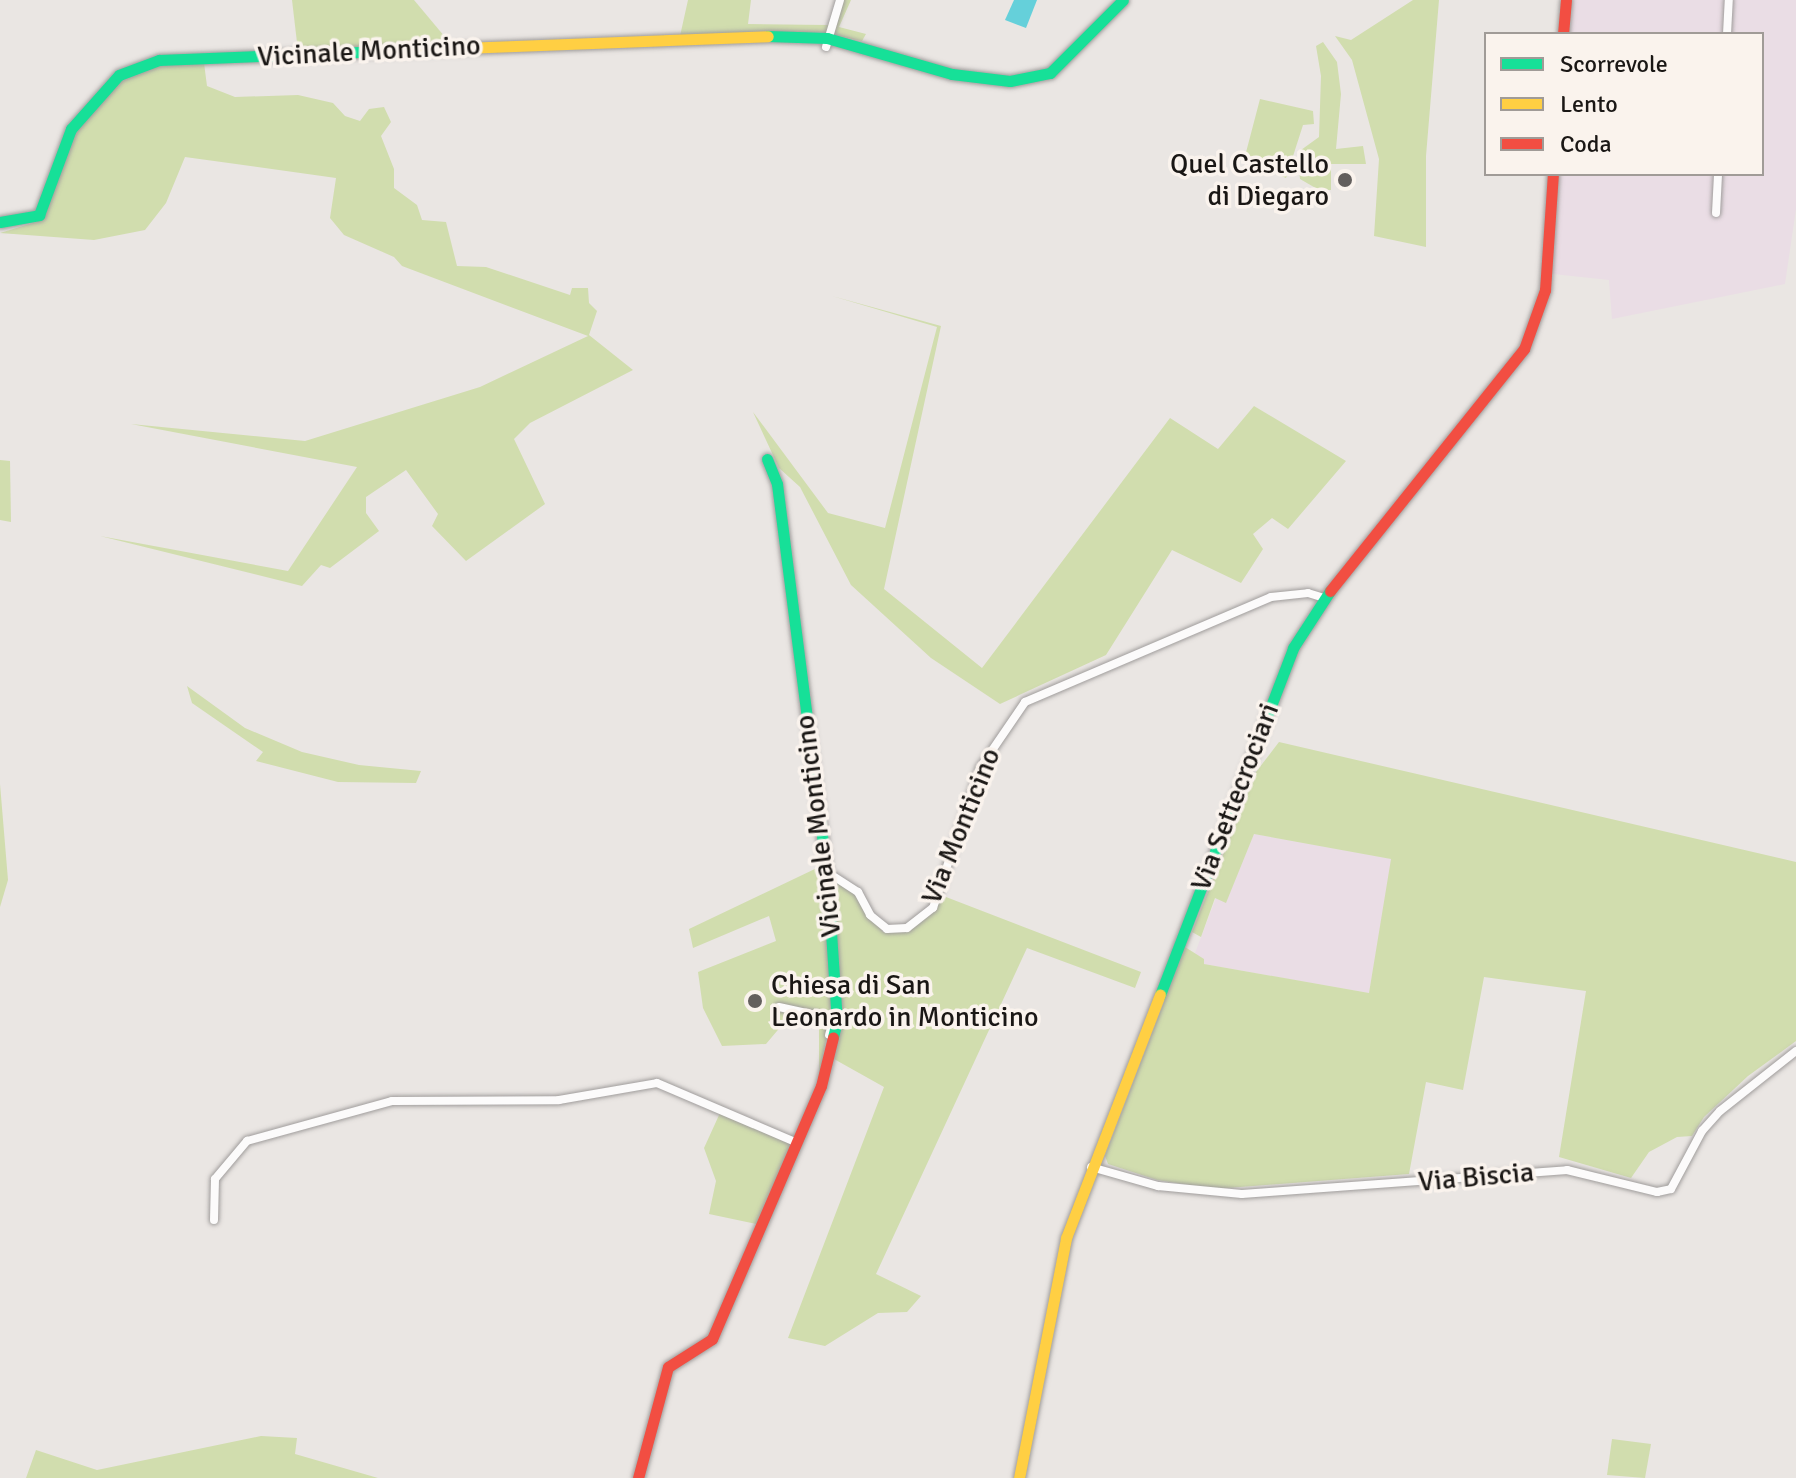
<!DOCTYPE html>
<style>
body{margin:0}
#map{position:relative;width:1796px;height:1478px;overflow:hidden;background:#eae6e3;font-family:Signika,sans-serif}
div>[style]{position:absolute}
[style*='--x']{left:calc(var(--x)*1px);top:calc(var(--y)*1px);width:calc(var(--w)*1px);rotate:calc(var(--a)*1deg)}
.industrial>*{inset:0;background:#eadde5}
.green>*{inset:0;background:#d1ddae}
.water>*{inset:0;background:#65d0da}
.roads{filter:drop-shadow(0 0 2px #a09d9c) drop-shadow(0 0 2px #a09d9c)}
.street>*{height:8px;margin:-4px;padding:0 4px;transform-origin:4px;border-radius:4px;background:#fcfbfb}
.fast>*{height:11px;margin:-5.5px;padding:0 5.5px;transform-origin:5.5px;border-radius:5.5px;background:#16e098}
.slow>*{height:11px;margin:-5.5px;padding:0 5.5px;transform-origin:5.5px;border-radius:5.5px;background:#ffcf43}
.jam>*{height:11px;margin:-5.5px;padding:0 5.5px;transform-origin:5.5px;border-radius:5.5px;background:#f24e42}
.dots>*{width:22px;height:22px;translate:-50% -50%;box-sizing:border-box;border:4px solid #faf3ed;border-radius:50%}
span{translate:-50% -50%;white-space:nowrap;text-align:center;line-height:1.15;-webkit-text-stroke:7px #faf3ed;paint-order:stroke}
.street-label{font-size:28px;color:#1a1715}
.poi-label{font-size:28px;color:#1a1715}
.right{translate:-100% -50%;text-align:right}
.left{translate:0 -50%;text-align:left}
.legend{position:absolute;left:1484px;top:32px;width:280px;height:144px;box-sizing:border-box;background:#faf3ed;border:2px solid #a09b97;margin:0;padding:10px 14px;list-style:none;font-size:24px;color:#1a1715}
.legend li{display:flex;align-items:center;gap:16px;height:40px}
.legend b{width:40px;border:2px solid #a09b97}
</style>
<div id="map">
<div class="industrial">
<i style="clip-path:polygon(1573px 0,1796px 0,1796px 209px,1785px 284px,1612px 319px,1609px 280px,1553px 274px,1560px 174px,1762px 174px,1762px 34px,1570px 34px)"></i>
<i style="clip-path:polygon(1254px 834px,1392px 859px,1369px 993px,1203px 964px,1195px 953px,1216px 898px,1226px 902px)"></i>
</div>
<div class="green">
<i style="clip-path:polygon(292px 0,414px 0,450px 43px,298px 51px)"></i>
<i style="clip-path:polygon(688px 0,751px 0,748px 24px,828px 25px,837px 0,851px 0,839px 27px,866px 34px,862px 41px,820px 32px,680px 36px)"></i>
<i style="clip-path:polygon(1413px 0,1439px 0,1426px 156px,1426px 247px,1374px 236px,1379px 159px,1352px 60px,1335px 36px,1351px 40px)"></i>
<i style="clip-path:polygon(1323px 42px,1337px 62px,1341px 94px,1336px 149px,1363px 146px,1366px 164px,1331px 164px,1331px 190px,1319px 190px,1300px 179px,1299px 170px,1301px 150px,1319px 137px,1321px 76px,1316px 46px)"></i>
<i style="clip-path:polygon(204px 63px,207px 86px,235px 97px,298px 95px,333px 103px,345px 116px,360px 121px,369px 109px,384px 107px,391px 122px,381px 136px,394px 169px,394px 188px,417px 205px,422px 220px,446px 222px,457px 266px,486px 267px,570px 295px,572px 288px,588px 288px,589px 303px,597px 311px,589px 335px,633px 370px,530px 423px,514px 439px,545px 504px,466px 561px,432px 526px,438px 514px,406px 470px,366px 497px,366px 513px,379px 531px,330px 568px,321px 565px,302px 586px,100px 536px,288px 571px,357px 467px,131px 424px,305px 441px,480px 387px,588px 336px,402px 266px,394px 257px,344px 235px,330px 218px,336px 178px,185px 157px,166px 203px,145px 230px,94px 240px,0 233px,43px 220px,79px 126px,93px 105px,122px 81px,160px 66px)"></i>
<i style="clip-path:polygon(1260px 99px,1313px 111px,1314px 124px,1303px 125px,1286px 178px,1244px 160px)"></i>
<i style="clip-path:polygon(832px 296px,941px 326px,884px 589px,982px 668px,1170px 418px,1218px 449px,1254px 406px,1346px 461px,1288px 529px,1272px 518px,1253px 534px,1263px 549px,1241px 583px,1172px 550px,1106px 655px,1000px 704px,931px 658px,851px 585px,800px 487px,779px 468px,753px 412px,828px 513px,885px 528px,937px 327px)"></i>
<i style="clip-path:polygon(0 460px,10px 461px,11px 522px,0 520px)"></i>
<i style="clip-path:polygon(187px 686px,245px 728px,302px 752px,359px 765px,421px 771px,416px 783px,338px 782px,256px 761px,263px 752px,192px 703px)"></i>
<i style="clip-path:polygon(1279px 742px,1796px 862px,1796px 1041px,1748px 1076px,1704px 1117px,1692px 1136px,1677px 1137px,1649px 1152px,1631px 1178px,1559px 1157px,1586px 991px,1484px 977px,1463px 1090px,1426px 1082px,1409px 1174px,1215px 1189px,1157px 1180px,1108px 1164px,1105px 1156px,1185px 947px,1204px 959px,1204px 964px,1369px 993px,1391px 859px,1254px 834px,1226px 903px,1215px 898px,1201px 937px,1192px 932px,1256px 772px)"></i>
<i style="clip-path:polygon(0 784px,8px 880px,0 907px)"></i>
<i style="clip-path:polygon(819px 867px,825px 893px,832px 1006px,819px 1080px,819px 1019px,788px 1018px,766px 1044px,722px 1046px,703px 1008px,698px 972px,776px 941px,769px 916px,693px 948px,689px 929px)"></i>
<i style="clip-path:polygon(830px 878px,854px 894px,883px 932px,908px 932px,946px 897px,1141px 972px,1135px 988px,1027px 948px,876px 1274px,921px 1296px,907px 1312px,878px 1313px,825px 1346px,788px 1338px,884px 1087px,834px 1059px,840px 986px)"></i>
<i style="clip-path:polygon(720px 1113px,794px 1138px,761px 1225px,709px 1214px,716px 1181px,704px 1148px)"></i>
<i style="clip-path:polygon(261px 1436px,297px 1438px,295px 1454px,378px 1478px,26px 1478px,36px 1450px,97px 1470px)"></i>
<i style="clip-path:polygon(1612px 1439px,1651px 1444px,1645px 1478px,1607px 1475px)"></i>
</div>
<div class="water">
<i style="clip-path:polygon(1014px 0,1037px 0,1026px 28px,1005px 20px)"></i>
</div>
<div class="roads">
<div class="street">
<i style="--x:1727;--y:34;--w:34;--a:-87"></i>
<i style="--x:826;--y:47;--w:49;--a:-73.4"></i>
<i style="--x:1716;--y:213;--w:39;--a:-87"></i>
<i style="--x:827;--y:872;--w:37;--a:33"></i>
<i style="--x:858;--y:892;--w:26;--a:62"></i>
<i style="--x:870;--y:915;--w:22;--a:39"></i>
<i style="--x:887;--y:929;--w:20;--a:-3"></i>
<i style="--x:907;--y:928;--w:33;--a:-38"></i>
<i style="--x:933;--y:908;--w:148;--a:-71.4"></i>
<i style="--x:980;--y:768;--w:80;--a:-55.7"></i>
<i style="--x:1025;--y:702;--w:267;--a:-23.1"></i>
<i style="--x:1271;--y:597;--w:37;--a:-6"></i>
<i style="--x:1308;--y:593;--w:17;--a:17"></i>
<i style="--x:779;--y:1007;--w:42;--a:12.4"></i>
<i style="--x:820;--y:1016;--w:16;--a:47"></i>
<i style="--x:831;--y:1028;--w:7;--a:106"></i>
<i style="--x:1091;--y:1167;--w:70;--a:15.8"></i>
<i style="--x:1158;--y:1186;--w:84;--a:5.4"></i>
<i style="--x:1242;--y:1194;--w:326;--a:-4.2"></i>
<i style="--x:1567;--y:1170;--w:93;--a:13.7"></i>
<i style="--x:1657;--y:1192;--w:14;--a:-12"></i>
<i style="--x:1671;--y:1189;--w:66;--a:-61.9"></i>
<i style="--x:1702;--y:1131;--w:27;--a:-48"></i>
<i style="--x:1720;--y:1111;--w:97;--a:-38.3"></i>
<i style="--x:214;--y:1220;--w:41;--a:-88.6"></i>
<i style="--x:215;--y:1179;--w:50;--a:-49.9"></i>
<i style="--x:247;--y:1141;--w:150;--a:-15.4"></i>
<i style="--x:392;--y:1101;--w:167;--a:-0.3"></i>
<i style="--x:559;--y:1100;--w:99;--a:-9.8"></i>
<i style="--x:657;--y:1083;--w:148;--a:23.1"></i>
</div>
<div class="fast">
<i style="--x:768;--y:36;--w:59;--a:1.9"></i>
<i style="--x:827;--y:38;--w:130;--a:16.1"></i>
<i style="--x:952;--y:74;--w:58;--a:6.9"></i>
<i style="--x:1010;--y:81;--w:41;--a:-11.3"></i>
<i style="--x:1050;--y:73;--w:103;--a:-45"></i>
<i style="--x:0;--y:222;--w:40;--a:-10"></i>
<i style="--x:39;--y:215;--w:92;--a:-69.6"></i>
<i style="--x:71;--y:129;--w:72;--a:-48.4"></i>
<i style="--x:119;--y:75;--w:43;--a:-20.6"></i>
<i style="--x:159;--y:60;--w:226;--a:-2.3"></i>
<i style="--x:767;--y:459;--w:27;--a:68"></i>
<i style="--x:777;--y:484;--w:391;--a:82.7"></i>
<i style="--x:827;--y:872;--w:149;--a:86.2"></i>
<i style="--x:837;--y:1021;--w:16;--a:104"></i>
<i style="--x:1160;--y:995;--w:372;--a:-69"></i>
<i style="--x:1293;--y:648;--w:68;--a:-57"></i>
</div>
<div class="slow">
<i style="--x:385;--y:51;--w:383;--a:-2.2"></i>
<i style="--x:1019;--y:1478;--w:245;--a:-78.9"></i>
<i style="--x:1066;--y:1238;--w:261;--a:-68.9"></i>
</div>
<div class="jam">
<i style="--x:1563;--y:34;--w:34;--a:-85"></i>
<i style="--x:1330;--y:591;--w:310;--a:-51.3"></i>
<i style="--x:1524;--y:349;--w:63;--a:-70.4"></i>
<i style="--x:1545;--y:290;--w:116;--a:-86.1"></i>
<i style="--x:638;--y:1478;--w:115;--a:-74.9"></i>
<i style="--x:668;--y:1367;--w:52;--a:-32.5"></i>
<i style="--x:712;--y:1339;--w:275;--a:-66.7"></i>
<i style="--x:821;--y:1086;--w:50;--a:-76.2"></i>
</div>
</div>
<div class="dots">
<i style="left:1345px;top:180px;background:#635f5d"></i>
<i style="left:755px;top:1001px;background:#635f5d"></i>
</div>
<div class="street-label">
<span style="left:369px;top:51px;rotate:-3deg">Vicinale Monticino</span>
<span style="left:1235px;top:797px;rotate:-69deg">Via Settecrociari</span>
<span style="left:818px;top:826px;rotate:-97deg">Vicinale Monticino</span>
<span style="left:961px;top:826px;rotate:-68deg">Via Monticino</span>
<span style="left:1476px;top:1177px;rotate:-5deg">Via Biscia</span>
</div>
<div class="poi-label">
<span class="right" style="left:1329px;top:180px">Quel Castello<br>di Diegaro</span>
<span class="left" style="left:771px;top:1001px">Chiesa di San<br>Leonardo in Monticino</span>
</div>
<ul class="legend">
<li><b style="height:10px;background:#16e098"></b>Scorrevole</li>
<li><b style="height:10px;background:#ffcf43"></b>Lento</li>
<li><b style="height:10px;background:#f24e42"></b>Coda</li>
</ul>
</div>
